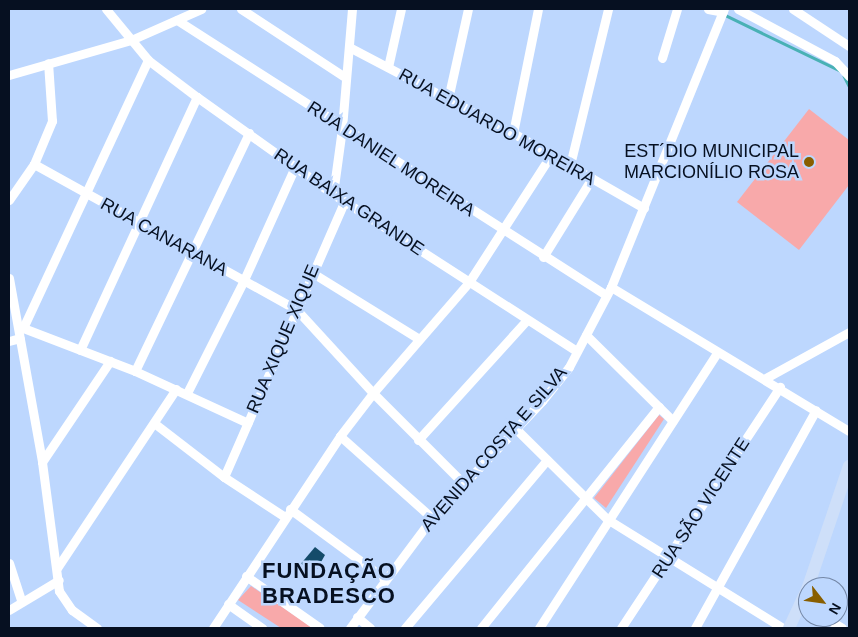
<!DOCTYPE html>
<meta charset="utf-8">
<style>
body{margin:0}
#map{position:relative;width:858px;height:637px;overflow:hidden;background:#bdd7fe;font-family:Arial,sans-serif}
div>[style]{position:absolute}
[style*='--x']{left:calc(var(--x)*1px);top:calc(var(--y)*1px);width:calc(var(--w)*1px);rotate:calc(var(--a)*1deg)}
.green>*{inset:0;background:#f8a9aa}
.stream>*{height:2.5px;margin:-1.25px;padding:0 1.25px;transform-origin:1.25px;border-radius:1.25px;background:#49b1b5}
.building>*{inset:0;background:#144b6a}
.minor>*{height:9px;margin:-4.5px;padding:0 4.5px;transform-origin:4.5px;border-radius:4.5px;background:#fff}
.secondary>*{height:12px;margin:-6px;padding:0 6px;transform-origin:6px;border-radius:6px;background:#cedff9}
.dots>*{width:14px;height:14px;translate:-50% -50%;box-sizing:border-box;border:2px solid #bdd7fe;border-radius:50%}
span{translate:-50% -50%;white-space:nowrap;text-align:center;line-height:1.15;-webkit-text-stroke:5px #bdd7fe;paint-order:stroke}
.street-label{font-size:18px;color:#061021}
.poi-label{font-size:18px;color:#061021}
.right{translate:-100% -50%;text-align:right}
.district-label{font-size:22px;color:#061021;font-weight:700;letter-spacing:1px}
.frame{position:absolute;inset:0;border:10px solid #061021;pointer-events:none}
.north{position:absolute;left:798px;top:577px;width:50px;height:50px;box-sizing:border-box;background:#bdd7fe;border:1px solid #7487a6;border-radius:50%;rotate:120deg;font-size:14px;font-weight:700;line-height:20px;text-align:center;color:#061021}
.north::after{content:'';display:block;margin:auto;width:18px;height:22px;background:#885e00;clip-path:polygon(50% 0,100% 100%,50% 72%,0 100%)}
</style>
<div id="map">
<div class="green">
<i style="clip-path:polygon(809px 109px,849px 140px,849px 185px,799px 250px,737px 202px)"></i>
<i style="clip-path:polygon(659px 415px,664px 419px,606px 508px,594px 498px)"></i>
<i style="clip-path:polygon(251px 586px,313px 628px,281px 628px,238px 600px)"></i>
</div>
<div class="stream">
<i style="--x:725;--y:15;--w:127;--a:25.8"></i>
<i style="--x:844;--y:76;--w:11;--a:63"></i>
</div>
<div class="building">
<i style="clip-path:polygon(315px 547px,325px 555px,312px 578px,303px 574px,299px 566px)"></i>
</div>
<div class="minor">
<i style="--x:106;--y:9;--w:66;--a:50.5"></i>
<i style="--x:148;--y:60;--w:61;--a:37.1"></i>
<i style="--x:197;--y:97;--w:167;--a:35.5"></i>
<i style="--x:333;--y:194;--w:290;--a:32.8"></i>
<i style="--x:241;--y:9;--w:124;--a:33.2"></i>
<i style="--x:708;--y:9;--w:15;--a:11"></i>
<i style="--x:738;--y:9;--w:110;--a:28.2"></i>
<i style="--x:835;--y:61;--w:21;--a:47"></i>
<i style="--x:793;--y:9;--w:67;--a:33.5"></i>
<i style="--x:177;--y:20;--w:510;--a:32.66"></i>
<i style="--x:349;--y:47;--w:185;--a:27.7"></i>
<i style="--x:513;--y:133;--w:151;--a:29.8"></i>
<i style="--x:662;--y:58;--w:51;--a:-73"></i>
<i style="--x:388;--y:67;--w:59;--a:-77.4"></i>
<i style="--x:9;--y:75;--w:127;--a:-16"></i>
<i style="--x:131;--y:40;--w:77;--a:-23.9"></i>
<i style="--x:448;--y:99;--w:92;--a:-77.5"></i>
<i style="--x:513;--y:133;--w:126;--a:-78.6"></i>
<i style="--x:34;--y:164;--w:299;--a:29"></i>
<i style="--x:296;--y:309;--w:114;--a:47.5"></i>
<i style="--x:373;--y:393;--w:129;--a:45"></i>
<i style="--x:570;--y:165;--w:161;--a:-76.3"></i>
<i style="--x:333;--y:194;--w:67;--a:-82.2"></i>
<i style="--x:342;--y:128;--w:119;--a:-85.2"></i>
<i style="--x:9;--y:200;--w:44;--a:-55.2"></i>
<i style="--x:34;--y:164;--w:47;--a:-67.3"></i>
<i style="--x:52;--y:121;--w:58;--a:-93.9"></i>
<i style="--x:543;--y:257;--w:93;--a:-58.2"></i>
<i style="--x:311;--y:272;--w:127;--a:31.8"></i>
<i style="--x:9;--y:278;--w:187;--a:79.8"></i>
<i style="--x:42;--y:462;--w:130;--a:82.5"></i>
<i style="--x:59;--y:591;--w:23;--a:56"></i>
<i style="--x:72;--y:610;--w:31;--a:36"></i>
<i style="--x:611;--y:287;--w:278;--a:31.2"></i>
<i style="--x:18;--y:326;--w:125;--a:21"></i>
<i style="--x:135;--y:371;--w:124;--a:24.7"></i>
<i style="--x:23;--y:328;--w:296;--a:-65"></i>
<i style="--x:586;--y:335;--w:122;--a:44.7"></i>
<i style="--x:9;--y:341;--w:11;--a:-15"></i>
<i style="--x:80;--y:350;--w:279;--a:-65.2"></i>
<i style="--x:135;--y:371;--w:264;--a:-64.4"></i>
<i style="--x:764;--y:379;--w:97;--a:-28.9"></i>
<i style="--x:187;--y:393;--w:124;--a:-63.2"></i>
<i style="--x:243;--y:282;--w:126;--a:-65.7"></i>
<i style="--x:154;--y:423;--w:88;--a:37.6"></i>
<i style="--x:224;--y:477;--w:73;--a:33.3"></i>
<i style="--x:514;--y:427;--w:131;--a:44.7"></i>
<i style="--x:607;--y:519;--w:207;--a:31.8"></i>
<i style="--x:340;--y:436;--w:123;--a:41.7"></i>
<i style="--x:418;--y:440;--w:162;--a:-47.8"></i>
<i style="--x:42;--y:462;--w:122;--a:-56"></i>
<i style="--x:224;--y:477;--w:300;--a:-66.4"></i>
<i style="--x:290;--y:509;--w:117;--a:36.3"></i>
<i style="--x:9;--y:563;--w:40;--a:72"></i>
<i style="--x:57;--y:568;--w:215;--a:-56.4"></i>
<i style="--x:246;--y:576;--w:90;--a:35.1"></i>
<i style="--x:228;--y:604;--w:42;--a:35.2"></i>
<i style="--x:9;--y:610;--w:58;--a:-31"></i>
<i style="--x:357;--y:617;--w:17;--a:40"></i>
<i style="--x:824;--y:617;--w:21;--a:31"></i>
<i style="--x:213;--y:628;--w:230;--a:-56.5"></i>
<i style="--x:340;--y:436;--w:54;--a:-52.5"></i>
<i style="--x:373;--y:393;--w:147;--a:-49.1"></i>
<i style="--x:469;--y:282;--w:151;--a:-57.2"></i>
<i style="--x:350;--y:628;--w:137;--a:-53.3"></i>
<i style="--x:432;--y:518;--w:161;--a:-46.8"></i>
<i style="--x:542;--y:401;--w:43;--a:-51.5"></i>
<i style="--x:569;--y:367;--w:90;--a:-62.3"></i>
<i style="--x:611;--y:287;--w:300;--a:-67.9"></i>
<i style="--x:405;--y:628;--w:220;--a:-49.8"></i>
<i style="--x:481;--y:628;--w:284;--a:-51.2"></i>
<i style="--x:539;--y:628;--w:328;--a:-57.1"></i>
<i style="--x:621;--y:628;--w:289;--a:-56.6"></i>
<i style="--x:695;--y:628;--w:249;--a:-61"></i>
</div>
<div class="secondary">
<i style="--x:808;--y:587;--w:128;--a:-71.3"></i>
<i style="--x:789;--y:628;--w:45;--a:-65.1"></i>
</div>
<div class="dots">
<i style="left:809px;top:162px;background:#885e00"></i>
</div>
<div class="street-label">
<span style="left:497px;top:127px;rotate:29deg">RUA EDUARDO MOREIRA</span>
<span style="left:391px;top:159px;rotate:33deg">RUA DANIEL MOREIRA</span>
<span style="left:349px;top:202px;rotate:34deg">RUA BAIXA GRANDE</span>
<span style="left:164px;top:237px;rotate:29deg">RUA CANARANA</span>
<span style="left:283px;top:339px;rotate:-67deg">RUA XIQUE XIQUE</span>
<span style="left:494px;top:449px;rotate:-49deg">AVENIDA COSTA E SILVA</span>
<span style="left:701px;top:508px;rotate:-57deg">RUA SÃO VICENTE</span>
</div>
<div class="poi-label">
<span class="right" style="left:799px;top:162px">EST´DIO MUNICIPAL<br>MARCIONÍLIO ROSA</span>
</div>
<div class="district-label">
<span style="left:329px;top:583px">FUNDAÇÃO<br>BRADESCO</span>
</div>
<div class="frame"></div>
<div class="north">N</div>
</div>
